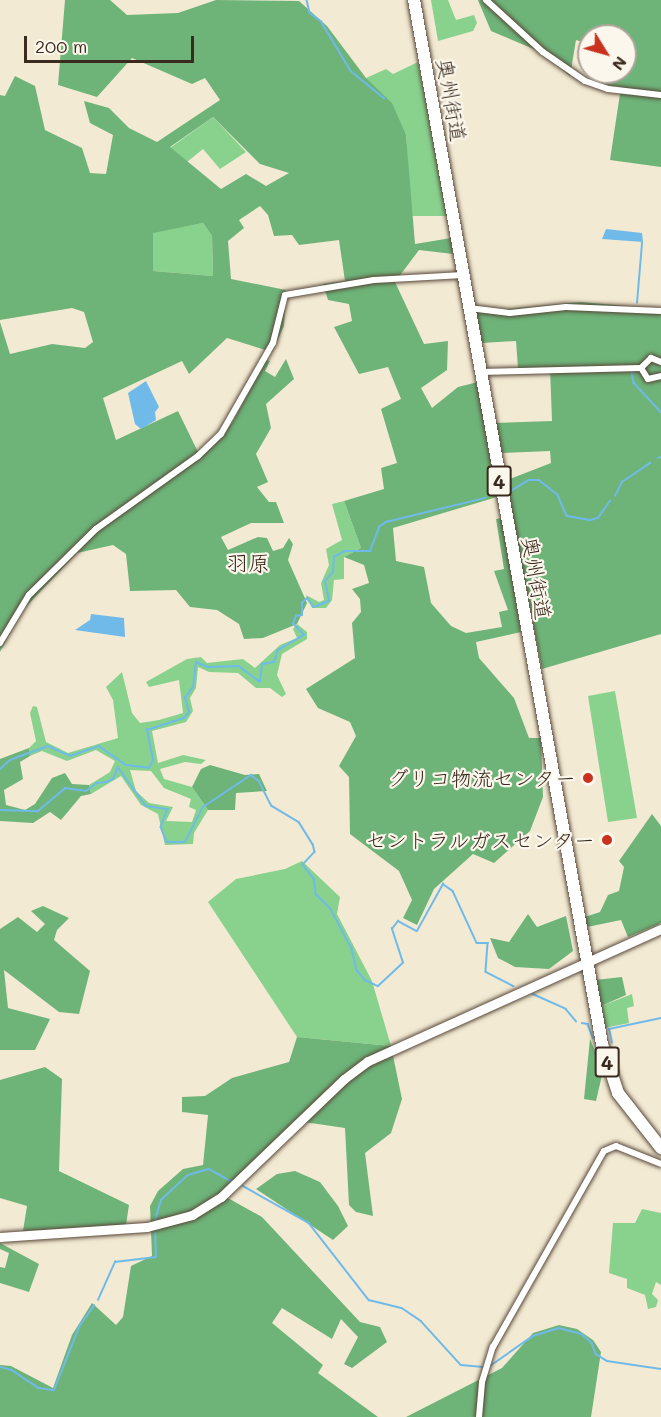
<!DOCTYPE html>
<meta charset="utf-8">
<style>
body{margin:0}
#map{position:relative;width:661px;height:1417px;overflow:hidden;background:#f3ead3;font-family:Mali,"Klee One",sans-serif}
div>[style]{position:absolute}
[style*='--x']{left:calc(var(--x)*1px);top:calc(var(--y)*1px);width:calc(var(--w)*1px);rotate:calc(var(--a)*1deg)}
.green>*{inset:0;background:#88d28e}
.forest>*{inset:0;background:#6eb479}
.water>*{inset:0;background:#70bae9}
.stream>*{height:1.5px;margin:-0.75px;padding:0 0.75px;transform-origin:0.75px;border-radius:0.75px;background:#70bae9}
.roads{filter:drop-shadow(0 0 2px #574739) drop-shadow(0 0 2px #574739)}
.street>*{height:6px;margin:-3px;padding:0 3px;transform-origin:3px;border-radius:3px;background:#fff}
.secondary>*{height:9px;margin:-4.5px;padding:0 4.5px;transform-origin:4.5px;border-radius:4.5px;background:#fff}
.highway>*{height:12px;margin:-6px;padding:0 6px;transform-origin:6px;border-radius:6px;background:#fff}
.dots>*{width:16px;height:16px;translate:-50% -50%;box-sizing:border-box;border:3px solid #fbf7ec;border-radius:50%}
span{translate:-50% -50%;white-space:nowrap;text-align:center;line-height:1.15;-webkit-text-stroke:4.5px #fbf7ec;paint-order:stroke}
.shield-label span{padding:2px 4px;background:#fbf7ec;border:2px solid;border-radius:4px;-webkit-text-stroke-width:0}
.shield-label{font-size:20px;color:#3b2a1e;font-weight:700}
.street-label{font-size:21px;color:#3b2a1e}
.poi-label{font-size:21px;color:#3b2a1e}
.right{translate:-100% -50%;text-align:right}
.neighbourhood-label{font-size:22px;color:#3b2a1e}
.north{position:absolute;left:577px;top:24px;width:60px;height:60px;box-sizing:border-box;background:#fbf7ec;border:2px solid #aea59a;border-radius:50%;rotate:127deg;font-size:16px;font-weight:700;line-height:24px;text-align:center;color:#3b2a1e}
.north::after{content:'';display:block;margin:auto;width:21px;height:27px;background:#c8321e;clip-path:polygon(50% 0,100% 100%,50% 72%,0 100%)}
.scale{position:absolute;left:24px;top:36px;width:170px;height:27px;box-sizing:border-box;border:3px solid #3b2a1e;border-top:0;padding-left:8px;font-size:18px;line-height:21px;white-space:nowrap;color:#3b2a1e;-webkit-text-stroke:4px #fbf7ec;paint-order:stroke}
</style>
<div id="map">
<div class="green">
<i style="clip-path:polygon(431px 0,448px 0,456px 20px,474px 15px,477px 23px,473px 31px,438px 41px)"></i>
<i style="clip-path:polygon(418px 62px,429px 115px,448px 216px,411px 216px,406px 135px,366px 78px,386px 69px,393px 74px)"></i>
<i style="clip-path:polygon(213px 117px,246px 152px,220px 169px,203px 149px,187px 162px,170px 148px)"></i>
<i style="clip-path:polygon(203px 223px,212px 236px,213px 276px,153px 271px,153px 232px)"></i>
<i style="clip-path:polygon(344px 501px,361px 548px,344px 557px,344px 579px,334px 580px,332px 600px,326px 608px,312px 608px,306px 595px,319px 602px,324px 600px,321px 583px,329px 565px,326px 549px,342px 540px,332px 504px)"></i>
<i style="clip-path:polygon(evenodd,297px 624px,307px 632px,307px 639px,282px 654px,277px 675px,286px 694px,282px 697px,270px 688px,256px 688px,238px 673px,209px 672px,198px 667px,196px 688px,190px 698px,193px 711px,186px 722px,152px 731px,158px 763px,183px 755px,206px 760px,201px 764px,185px 762px,160px 769px,164px 779px,192px 787px,208px 810px,194px 833px,193px 844px,165px 845px,158px 814px,141px 805px,121px 776px,91px 794px,89px 785px,110px 772px,115px 761px,96px 750px,67px 761px,42px 751px,30px 756px,29px 748px,36px 741px,30px 713px,33px 706px,37px 707px,46px 742px,68px 753px,118px 738px,113px 700px,106px 687px,122px 672px,132px 713px,140px 723px,159px 720px,183px 713px,179px 680px,149px 687px,146px 682px,187px 659px,201px 657px,207px 663px,243px 659px,255px 668px,280px 645px,297px 638px,293px 629px,297px 624px,130px 770px,151px 771px,164px 788px,191px 799px,189px 807px,196px 810px,192px 822px,166px 821px,173px 807px,149px 803px,136px 791px,130px 770px)"></i>
<i style="clip-path:polygon(615px 691px,637px 818px,608px 822px,588px 696px)"></i>
<i style="clip-path:polygon(302px 861px,340px 897px,337px 914px,372px 981px,391px 1046px,297px 1037px,208px 902px,236px 879px,285px 869px)"></i>
<i style="clip-path:polygon(632px 994px,634px 1006px,627px 1008px,629px 1023px,604px 1028px,599px 1007px)"></i>
<i style="clip-path:polygon(642px 1209px,661px 1213px,661px 1285px,656px 1282px,652px 1294px,658px 1300px,656px 1307px,648px 1309px,645px 1295px,627px 1288px,627px 1279px,609px 1273px,613px 1223px,635px 1223px)"></i>
</div>
<div class="forest">
<i style="clip-path:polygon(evenodd,65px 0,110px 0,127px 15px,178px 13px,216px 0,299px 1px,327px 26px,366px 78px,392px 103px,406px 135px,415px 244px,451px 238px,453px 254px,419px 250px,395px 282px,424px 344px,448px 341px,447px 370px,421px 388px,432px 408px,458px 387px,478px 382px,497px 497px,393px 528px,396px 561px,424px 567px,431px 603px,451px 626px,466px 633px,502px 627px,499px 612px,508px 610px,494px 571px,504px 569px,496px 519px,503px 518px,521px 632px,476px 642px,479px 658px,514px 698px,529px 738px,541px 738px,543px 797px,530px 831px,494px 863px,473px 854px,434px 889px,417px 925px,403px 918px,412px 900px,399px 871px,350px 834px,349px 777px,339px 766px,356px 736px,350px 722px,318px 708px,306px 689px,355px 658px,352px 623px,361px 612px,360px 599px,352px 589px,369px 583px,364px 565px,344px 557px,361px 548px,344px 501px,384px 489px,381px 468px,397px 463px,381px 409px,401px 399px,388px 367px,359px 374px,334px 327px,352px 321px,349px 304px,328px 300px,323px 284px,345px 281px,339px 240px,299px 245px,292px 235px,274px 236px,268px 215px,260px 206px,239px 220px,244px 228px,228px 241px,231px 279px,286px 290px,284px 326px,272px 352px,227px 338px,189px 374px,182px 361px,103px 398px,116px 440px,178px 411px,198px 452px,211px 447px,232px 423px,266px 360px,270px 361px,265px 371px,275px 377px,286px 359px,294px 379px,266px 404px,271px 428px,256px 454px,268px 482px,257px 487px,269px 502px,276px 502px,284px 523px,251px 523px,221px 537px,228px 550px,258px 537px,267px 538px,273px 551px,283px 548px,289px 538px,293px 544px,288px 560px,307px 603px,297px 624px,263px 638px,244px 639px,239px 624px,217px 610px,190px 607px,176px 590px,130px 591px,126px 554px,113px 545px,77px 553px,20px 613px,0 652px,0 322px,10px 354px,52px 344px,85px 348px,93px 342px,84px 312px,72px 308px,0 320px,0 95px,5px 96px,15px 76px,35px 86px,45px 130px,82px 148px,90px 173px,106px 174px,113px 135px,90px 123px,84px 101px,109px 108px,129px 128px,157px 142px,220px 100px,205px 78px,192px 84px,132px 58px,97px 97px,58px 85px,65px 0,213px 117px,260px 164px,289px 173px,266px 186px,246px 174px,221px 189px,170px 147px,213px 117px,65px 0,203px 223px,212px 236px,213px 276px,153px 271px,153px 233px,203px 223px)"></i>
<i style="clip-path:polygon(478px 0,661px 0,661px 167px,610px 160px,621px 87px,599px 84px,600px 72px,625px 72px,625px 36px,589px 36px,589px 44px,576px 40px,570px 76px,541px 52px,491px 31px)"></i>
<i style="clip-path:polygon(581px 302px,661px 309px,661px 634px,542px 669px,505px 481px,551px 463px,550px 451px,501px 453px,494px 423px,552px 421px,550px 368px,518px 368px,516px 341px,482px 343px,476px 312px)"></i>
<i style="clip-path:polygon(29px 748px,30px 756px,20px 762px,23px 779px,4px 790px,6px 805px,25px 810px,35px 804px,52px 778px,65px 773px,72px 784px,89px 785px,91px 794px,81px 796px,61px 820px,50px 812px,33px 823px,0 821px,0 759px)"></i>
<i style="clip-path:polygon(210px 765px,245px 775px,259px 774px,267px 791px,236px 793px,235px 810px,208px 810px,192px 787px,201px 769px)"></i>
<i style="clip-path:polygon(652px 814px,661px 826px,661px 923px,628px 937px,621px 920px,587px 927px,585px 917px,600px 912px,608px 895px,619px 891px,624px 867px,619px 861px)"></i>
<i style="clip-path:polygon(43px 906px,69px 918px,57px 930px,54px 940px,90px 971px,79px 1014px,59px 1012px,4px 970px,8px 1008px,50px 1019px,35px 1050px,0 1050px,0 929px,18px 917px,37px 932px,45px 924px,31px 911px)"></i>
<i style="clip-path:polygon(528px 914px,537px 927px,566px 916px,573px 951px,549px 969px,515px 967px,498px 958px,490px 938px,509px 942px)"></i>
<i style="clip-path:polygon(622px 977px,626px 995px,599px 1007px,595px 980px)"></i>
<i style="clip-path:polygon(297px 1037px,391px 1046px,402px 1099px,391px 1133px,365px 1153px,373px 1216px,356px 1212px,349px 1205px,345px 1128px,297px 1121px,226px 1197px,262px 1217px,360px 1322px,380px 1327px,387px 1342px,352px 1368px,344px 1364px,358px 1337px,341px 1319px,332px 1339px,282px 1308px,272px 1323px,323px 1365px,318px 1373px,378px 1417px,0 1417px,0 1365px,11px 1366px,53px 1388px,72px 1335px,92px 1303px,116px 1325px,123px 1317px,131px 1266px,152px 1256px,150px 1206px,158px 1191px,183px 1169px,203px 1165px,208px 1115px,182px 1112px,182px 1097px,205px 1096px,232px 1078px,289px 1062px)"></i>
<i style="clip-path:polygon(590px 1039px,603px 1071px,596px 1101px,584px 1099px)"></i>
<i style="clip-path:polygon(45px 1067px,62px 1079px,59px 1171px,129px 1205px,126px 1225px,23px 1231px,27px 1206px,0 1198px,0 1080px)"></i>
<i style="clip-path:polygon(295px 1171px,320px 1182px,338px 1206px,348px 1226px,333px 1240px,256px 1189px,277px 1174px)"></i>
<i style="clip-path:polygon(0 1243px,39px 1264px,29px 1292px,0 1283px,0 1267px,5px 1268px,9px 1253px,0 1249px)"></i>
<i style="clip-path:polygon(559px 1325px,577px 1329px,593px 1340px,601px 1352px,591px 1417px,406px 1417px,502px 1368px,533px 1333px)"></i>
</div>
<div class="water">
<i style="clip-path:polygon(606px 229px,642px 233px,643px 242px,602px 239px)"></i>
<i style="clip-path:polygon(146px 381px,159px 407px,155px 412px,156px 420px,141px 429px,135px 424px,128px 393px)"></i>
<i style="clip-path:polygon(91px 614px,124px 618px,125px 637px,75px 630px,90px 620px)"></i>
</div>
<div class="stream">
<i style="--x:307;--y:0;--w:13;--a:77"></i>
<i style="--x:310;--y:13;--w:14;--a:36"></i>
<i style="--x:321;--y:21;--w:58;--a:59"></i>
<i style="--x:351;--y:71;--w:43;--a:39.3"></i>
<i style="--x:637;--y:303;--w:60;--a:-85.2"></i>
<i style="--x:632;--y:372;--w:11;--a:80"></i>
<i style="--x:634;--y:383;--w:40;--a:47"></i>
<i style="--x:658;--y:458;--w:3;--a:-18"></i>
<i style="--x:509;--y:492;--w:23;--a:-31"></i>
<i style="--x:529;--y:480;--w:10;--a:0"></i>
<i style="--x:539;--y:480;--w:24;--a:38"></i>
<i style="--x:558;--y:495;--w:23;--a:67"></i>
<i style="--x:567;--y:516;--w:23;--a:10"></i>
<i style="--x:590;--y:520;--w:8;--a:-14"></i>
<i style="--x:598;--y:518;--w:21;--a:-55"></i>
<i style="--x:615;--y:496;--w:16;--a:-63"></i>
<i style="--x:622;--y:482;--w:34;--a:-34"></i>
<i style="--x:0;--y:769;--w:13;--a:-42"></i>
<i style="--x:10;--y:760;--w:40;--a:-20.2"></i>
<i style="--x:48;--y:746;--w:24;--a:24"></i>
<i style="--x:70;--y:756;--w:31;--a:-19"></i>
<i style="--x:99;--y:746;--w:33;--a:35"></i>
<i style="--x:126;--y:765;--w:23;--a:7"></i>
<i style="--x:149;--y:768;--w:9;--a:-63"></i>
<i style="--x:153;--y:760;--w:31;--a:-101"></i>
<i style="--x:147;--y:730;--w:39;--a:-18"></i>
<i style="--x:184;--y:718;--w:8;--a:-50"></i>
<i style="--x:189;--y:712;--w:15;--a:-106"></i>
<i style="--x:185;--y:698;--w:14;--a:-54"></i>
<i style="--x:193;--y:687;--w:25;--a:-83"></i>
<i style="--x:196;--y:662;--w:13;--a:23"></i>
<i style="--x:208;--y:667;--w:31;--a:-2"></i>
<i style="--x:239;--y:666;--w:26;--a:37"></i>
<i style="--x:260;--y:682;--w:18;--a:-84"></i>
<i style="--x:262;--y:664;--w:12;--a:-9"></i>
<i style="--x:274;--y:662;--w:13;--a:-72"></i>
<i style="--x:278;--y:650;--w:30;--a:-30"></i>
<i style="--x:304;--y:635;--w:16;--a:-135"></i>
<i style="--x:293;--y:624;--w:9;--a:-69"></i>
<i style="--x:296;--y:616;--w:6;--a:-9"></i>
<i style="--x:302;--y:615;--w:12;--a:-90"></i>
<i style="--x:302;--y:603;--w:7;--a:-45"></i>
<i style="--x:307;--y:598;--w:11;--a:52"></i>
<i style="--x:314;--y:607;--w:16;--a:-22"></i>
<i style="--x:329;--y:601;--w:20;--a:-101"></i>
<i style="--x:325;--y:581;--w:12;--a:-48"></i>
<i style="--x:333;--y:572;--w:15;--a:-86"></i>
<i style="--x:334;--y:557;--w:13;--a:-29"></i>
<i style="--x:345;--y:551;--w:25;--a:0"></i>
<i style="--x:370;--y:551;--w:26;--a:-69"></i>
<i style="--x:379;--y:527;--w:9;--a:-36"></i>
<i style="--x:386;--y:522;--w:102;--a:-13.6"></i>
<i style="--x:0;--y:810;--w:38;--a:2"></i>
<i style="--x:38;--y:811;--w:35;--a:-40"></i>
<i style="--x:65;--y:788;--w:21;--a:8"></i>
<i style="--x:86;--y:791;--w:14;--a:-36"></i>
<i style="--x:97;--y:783;--w:9;--a:-6"></i>
<i style="--x:106;--y:782;--w:8;--a:-23"></i>
<i style="--x:113;--y:779;--w:13;--a:-67"></i>
<i style="--x:118;--y:767;--w:48;--a:54.3"></i>
<i style="--x:146;--y:806;--w:22;--a:8"></i>
<i style="--x:168;--y:809;--w:19;--a:111"></i>
<i style="--x:161;--y:827;--w:16;--a:68"></i>
<i style="--x:167;--y:842;--w:18;--a:0"></i>
<i style="--x:185;--y:842;--w:39;--a:-63"></i>
<i style="--x:203;--y:807;--w:58;--a:-33.7"></i>
<i style="--x:251;--y:775;--w:10;--a:37"></i>
<i style="--x:259;--y:781;--w:28;--a:63"></i>
<i style="--x:272;--y:806;--w:31;--a:31"></i>
<i style="--x:299;--y:822;--w:26;--a:58"></i>
<i style="--x:313;--y:844;--w:8;--a:76"></i>
<i style="--x:315;--y:852;--w:18;--a:133"></i>
<i style="--x:303;--y:865;--w:18;--a:52"></i>
<i style="--x:314;--y:879;--w:15;--a:82"></i>
<i style="--x:316;--y:894;--w:21;--a:45"></i>
<i style="--x:331;--y:909;--w:45;--a:62.3"></i>
<i style="--x:352;--y:949;--w:22;--a:77"></i>
<i style="--x:357;--y:970;--w:13;--a:51"></i>
<i style="--x:365;--y:980;--w:14;--a:25"></i>
<i style="--x:378;--y:986;--w:34;--a:-43"></i>
<i style="--x:403;--y:963;--w:36;--a:-108"></i>
<i style="--x:392;--y:929;--w:10;--a:-53"></i>
<i style="--x:398;--y:921;--w:21;--a:28"></i>
<i style="--x:417;--y:931;--w:54;--a:-61"></i>
<i style="--x:443;--y:884;--w:12;--a:35"></i>
<i style="--x:453;--y:891;--w:57;--a:65.2"></i>
<i style="--x:477;--y:943;--w:11;--a:0"></i>
<i style="--x:488;--y:943;--w:29;--a:94"></i>
<i style="--x:486;--y:972;--w:31;--a:27"></i>
<i style="--x:533;--y:994;--w:36;--a:24"></i>
<i style="--x:566;--y:1009;--w:16;--a:50"></i>
<i style="--x:582;--y:1023;--w:6;--a:9"></i>
<i style="--x:588;--y:1024;--w:15;--a:70"></i>
<i style="--x:612;--y:1043;--w:14;--a:-102"></i>
<i style="--x:609;--y:1029;--w:53;--a:-11.9"></i>
<i style="--x:243;--y:1186;--w:76;--a:29.3"></i>
<i style="--x:309;--y:1223;--w:98;--a:52.1"></i>
<i style="--x:369;--y:1300;--w:34;--a:14"></i>
<i style="--x:402;--y:1308;--w:23;--a:34"></i>
<i style="--x:421;--y:1321;--w:59;--a:47.7"></i>
<i style="--x:461;--y:1365;--w:22;--a:5"></i>
<i style="--x:155;--y:1220;--w:21;--a:-73"></i>
<i style="--x:161;--y:1200;--w:37;--a:-43"></i>
<i style="--x:188;--y:1175;--w:22;--a:-16"></i>
<i style="--x:209;--y:1169;--w:25;--a:29"></i>
<i style="--x:98;--y:1300;--w:42;--a:-65.9"></i>
<i style="--x:115;--y:1262;--w:41;--a:-7"></i>
<i style="--x:156;--y:1257;--w:24;--a:-92"></i>
<i style="--x:490;--y:1366;--w:52;--a:-34.9"></i>
<i style="--x:533;--y:1336;--w:27;--a:-17"></i>
<i style="--x:559;--y:1328;--w:24;--a:15"></i>
<i style="--x:582;--y:1334;--w:13;--a:42"></i>
<i style="--x:592;--y:1343;--w:12;--a:70"></i>
<i style="--x:596;--y:1354;--w:13;--a:32"></i>
<i style="--x:607;--y:1361;--w:55;--a:8.4"></i>
<i style="--x:0;--y:1367;--w:12;--a:14"></i>
<i style="--x:12;--y:1370;--w:32;--a:34"></i>
<i style="--x:39;--y:1388;--w:15;--a:8"></i>
<i style="--x:54;--y:1390;--w:70;--a:-68.2"></i>
<i style="--x:80;--y:1325;--w:24;--a:-54"></i>
</div>
<div class="roads">
<div class="street">
<i style="--x:486;--y:0;--w:77;--a:42.4"></i>
<i style="--x:543;--y:52;--w:51;--a:34.6"></i>
<i style="--x:585;--y:81;--w:24;--a:19"></i>
<i style="--x:608;--y:89;--w:53;--a:6.5"></i>
<i style="--x:469;--y:308;--w:41;--a:7"></i>
<i style="--x:510;--y:313;--w:56;--a:-6.1"></i>
<i style="--x:566;--y:307;--w:95;--a:2.4"></i>
<i style="--x:661;--y:362;--w:11;--a:-158"></i>
<i style="--x:651;--y:358;--w:14;--a:135"></i>
<i style="--x:641;--y:368;--w:13;--a:58"></i>
<i style="--x:648;--y:379;--w:13;--a:-13"></i>
<i style="--x:480;--y:372;--w:161;--a:-1.4"></i>
<i style="--x:0;--y:643;--w:56;--a:-58.9"></i>
<i style="--x:29;--y:595;--w:94;--a:-44.6"></i>
<i style="--x:96;--y:529;--w:125;--a:-35.6"></i>
<i style="--x:198;--y:456;--w:32;--a:-44"></i>
<i style="--x:221;--y:434;--w:105;--a:-60.3"></i>
<i style="--x:273;--y:343;--w:49;--a:-76"></i>
<i style="--x:285;--y:295;--w:90;--a:-9.6"></i>
<i style="--x:374;--y:280;--w:89;--a:-3.2"></i>
<i style="--x:479;--y:1417;--w:35;--a:-85"></i>
<i style="--x:482;--y:1382;--w:37;--a:-73"></i>
<i style="--x:493;--y:1347;--w:225;--a:-60.5"></i>
<i style="--x:604;--y:1151;--w:13;--a:-23"></i>
<i style="--x:616;--y:1146;--w:48;--a:21.8"></i>
</div>
<div class="secondary">
<i style="--x:0;--y:1237;--w:147;--a:-3.9"></i>
<i style="--x:147;--y:1227;--w:47;--a:-14.9"></i>
<i style="--x:192;--y:1215;--w:34;--a:-32"></i>
<i style="--x:221;--y:1197;--w:170;--a:-43.8"></i>
<i style="--x:344;--y:1079;--w:30;--a:-37"></i>
<i style="--x:368;--y:1061;--w:321;--a:-24.3"></i>
</div>
<div class="highway">
<i style="--x:414;--y:0;--w:1061;--a:79.79"></i>
<i style="--x:602;--y:1044;--w:52;--a:71.9"></i>
<i style="--x:618;--y:1093;--w:70;--a:52"></i>
</div>
</div>
<div class="dots">
<i style="left:588px;top:778px;background:#c8321e"></i>
<i style="left:607px;top:840px;background:#c8321e"></i>
</div>
<div class="shield-label">
<span style="left:499px;top:481px">4</span>
<span style="left:607px;top:1062px">4</span>
</div>
<div class="street-label">
<span style="left:452px;top:100px;rotate:80deg">奥州街道</span>
<span style="left:537px;top:578px;rotate:80deg">奥州街道</span>
</div>
<div class="poi-label">
<span class="right" style="left:576px;top:778px">グリコ物流センター</span>
<span class="right" style="left:595px;top:840px">セントラルガスセンター</span>
</div>
<div class="neighbourhood-label">
<span style="left:248px;top:563px">羽原</span>
</div>
<div class="north">N</div>
<div class="scale">200 m</div>
</div>
